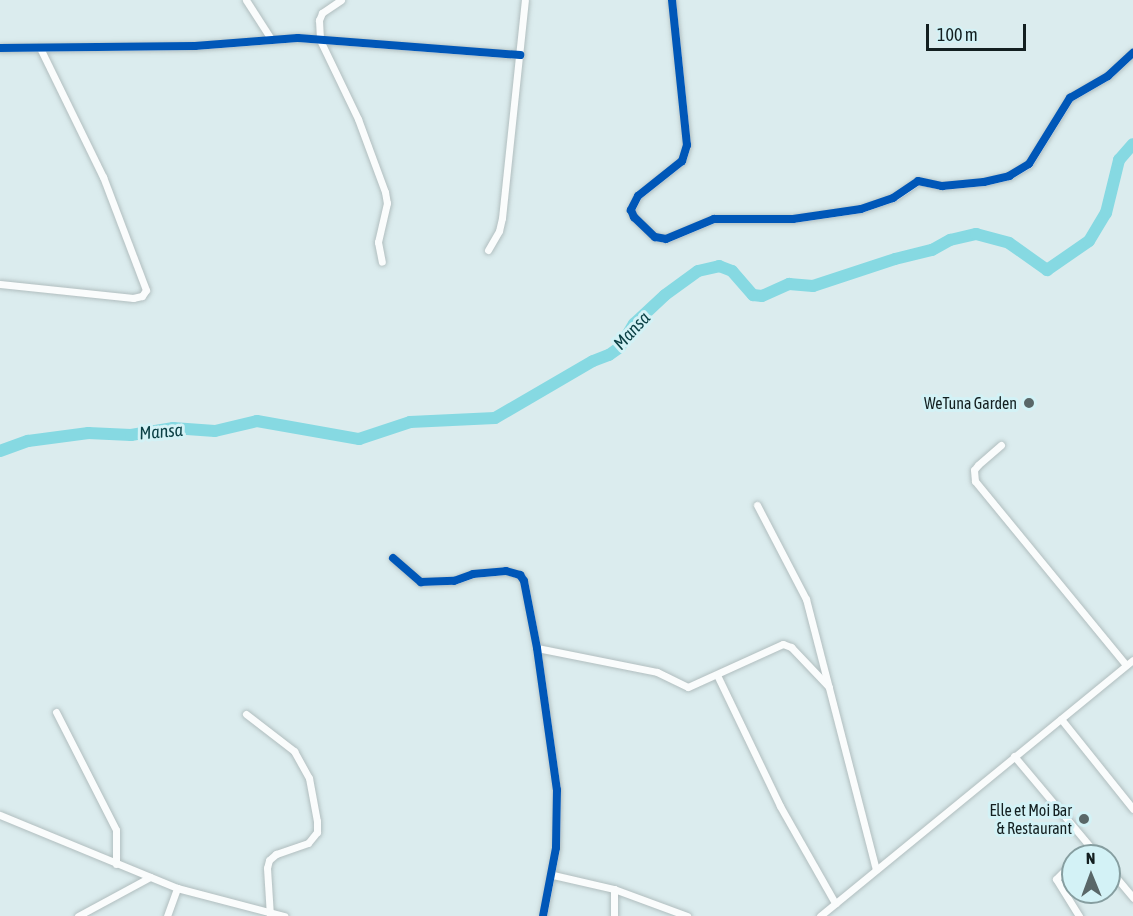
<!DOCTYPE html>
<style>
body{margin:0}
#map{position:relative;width:1133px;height:916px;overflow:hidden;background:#dbecee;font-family:"Asap Condensed",sans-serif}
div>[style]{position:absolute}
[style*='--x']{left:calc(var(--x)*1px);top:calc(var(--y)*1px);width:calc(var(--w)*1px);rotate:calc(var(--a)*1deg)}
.river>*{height:12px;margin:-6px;padding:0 6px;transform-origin:6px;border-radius:6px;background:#86d9e2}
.roads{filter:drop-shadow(0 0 2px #b1bebf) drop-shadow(0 0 2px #b1bebf)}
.minor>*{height:7px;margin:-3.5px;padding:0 3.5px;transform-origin:3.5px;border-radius:3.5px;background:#fafcfc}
.cycleway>*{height:8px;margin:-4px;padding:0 4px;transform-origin:4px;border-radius:4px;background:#0057b8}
.dots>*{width:16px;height:16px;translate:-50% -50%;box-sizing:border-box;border:3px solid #d3f2f6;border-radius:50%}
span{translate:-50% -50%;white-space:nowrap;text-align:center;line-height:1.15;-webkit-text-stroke:6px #d3f2f6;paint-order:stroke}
.poi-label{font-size:16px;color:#131f20}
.right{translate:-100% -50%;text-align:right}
.water-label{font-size:18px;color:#0b4045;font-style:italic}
.north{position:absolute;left:1061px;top:844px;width:60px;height:60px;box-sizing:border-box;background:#d3f2f6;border:2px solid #869ea0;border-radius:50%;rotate:359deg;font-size:16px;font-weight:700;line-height:24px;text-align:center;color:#131f20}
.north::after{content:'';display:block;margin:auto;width:21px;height:27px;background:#596768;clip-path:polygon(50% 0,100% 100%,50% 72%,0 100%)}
.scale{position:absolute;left:926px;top:24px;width:100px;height:27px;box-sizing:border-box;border:3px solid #131f20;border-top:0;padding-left:8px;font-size:18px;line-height:21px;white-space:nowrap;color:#131f20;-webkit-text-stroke:4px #d3f2f6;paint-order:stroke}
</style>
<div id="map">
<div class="river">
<i style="--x:0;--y:451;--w:30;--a:-20"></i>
<i style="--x:28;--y:441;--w:61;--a:-7.6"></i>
<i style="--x:88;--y:433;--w:43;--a:2.7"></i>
<i style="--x:131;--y:435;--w:43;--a:-9.5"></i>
<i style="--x:173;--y:428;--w:42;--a:4.1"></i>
<i style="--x:215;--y:431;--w:43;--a:-13.4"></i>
<i style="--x:257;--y:421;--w:104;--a:10"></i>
<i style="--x:359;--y:439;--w:54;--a:-18.4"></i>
<i style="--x:410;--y:422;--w:85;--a:-2.7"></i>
<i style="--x:495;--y:418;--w:113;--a:-30.2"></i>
<i style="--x:593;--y:361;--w:17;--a:-21"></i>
<i style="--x:609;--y:355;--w:14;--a:-36"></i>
<i style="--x:620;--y:347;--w:27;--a:-59"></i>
<i style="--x:634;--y:324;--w:42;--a:-43.1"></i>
<i style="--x:665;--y:295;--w:41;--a:-36"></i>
<i style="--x:698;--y:271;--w:22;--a:-13"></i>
<i style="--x:719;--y:266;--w:14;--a:21"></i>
<i style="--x:732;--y:271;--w:32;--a:49"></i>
<i style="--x:753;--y:295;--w:9;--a:6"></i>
<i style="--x:762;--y:296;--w:30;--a:-24"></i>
<i style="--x:789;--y:284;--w:24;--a:5"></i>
<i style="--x:813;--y:286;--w:86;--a:-18.2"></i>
<i style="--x:895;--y:259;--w:38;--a:-14"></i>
<i style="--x:932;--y:250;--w:21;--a:-29"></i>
<i style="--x:950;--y:240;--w:27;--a:-13"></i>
<i style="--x:976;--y:234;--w:34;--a:15"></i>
<i style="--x:1009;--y:243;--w:47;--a:35.4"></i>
<i style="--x:1047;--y:270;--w:51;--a:-34.6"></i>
<i style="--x:1089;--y:241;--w:33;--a:-59"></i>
<i style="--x:1106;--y:213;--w:55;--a:-76.2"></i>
<i style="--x:1119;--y:160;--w:21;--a:-49"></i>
</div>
<div class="roads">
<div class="minor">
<i style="--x:246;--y:0;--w:46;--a:57.3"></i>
<i style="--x:341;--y:0;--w:23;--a:146"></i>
<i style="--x:322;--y:13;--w:8;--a:113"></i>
<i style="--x:319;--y:20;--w:20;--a:87"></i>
<i style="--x:320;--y:40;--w:88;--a:64.3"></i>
<i style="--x:358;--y:119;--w:78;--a:69.7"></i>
<i style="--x:385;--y:192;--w:11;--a:80"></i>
<i style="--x:387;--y:203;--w:40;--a:103"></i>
<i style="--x:378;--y:242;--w:20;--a:79"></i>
<i style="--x:672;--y:0;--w:146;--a:84.1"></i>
<i style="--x:687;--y:145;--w:17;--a:107"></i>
<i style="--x:682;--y:161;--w:56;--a:141.5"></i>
<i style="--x:638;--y:196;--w:16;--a:117"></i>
<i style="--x:631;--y:210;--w:8;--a:67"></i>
<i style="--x:634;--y:217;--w:29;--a:44"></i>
<i style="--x:655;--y:237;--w:11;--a:10"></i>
<i style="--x:666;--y:239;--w:52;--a:-22.6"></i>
<i style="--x:714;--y:219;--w:79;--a:0"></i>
<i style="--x:793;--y:219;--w:69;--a:-8.4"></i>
<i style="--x:861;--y:209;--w:34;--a:-19"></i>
<i style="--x:893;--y:198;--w:30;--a:-34"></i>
<i style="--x:918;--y:181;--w:25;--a:12"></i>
<i style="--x:942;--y:186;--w:42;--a:-5.4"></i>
<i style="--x:984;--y:182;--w:26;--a:-13"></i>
<i style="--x:1009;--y:176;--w:23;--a:-31"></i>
<i style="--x:1029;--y:164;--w:78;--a:-58.2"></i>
<i style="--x:1070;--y:98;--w:44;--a:-30.1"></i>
<i style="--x:1108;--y:76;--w:34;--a:-43"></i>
<i style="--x:0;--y:48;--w:195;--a:-0.6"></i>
<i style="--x:195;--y:46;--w:103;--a:-4.4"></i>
<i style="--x:298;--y:38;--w:223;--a:4.4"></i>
<i style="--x:488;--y:250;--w:22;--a:-60"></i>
<i style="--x:499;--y:231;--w:13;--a:-77"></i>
<i style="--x:502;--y:218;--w:219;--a:-84"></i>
<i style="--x:0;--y:284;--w:134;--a:6"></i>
<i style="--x:133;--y:298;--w:9;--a:-13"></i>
<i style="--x:142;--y:296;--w:7;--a:-56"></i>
<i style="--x:146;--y:290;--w:121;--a:-110.8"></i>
<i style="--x:103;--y:177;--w:144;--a:-116"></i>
<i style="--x:1001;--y:445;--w:30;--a:139"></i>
<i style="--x:978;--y:465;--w:6;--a:129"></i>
<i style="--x:974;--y:470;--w:11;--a:85"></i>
<i style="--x:975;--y:481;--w:238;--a:50.6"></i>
<i style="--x:757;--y:505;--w:106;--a:62.5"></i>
<i style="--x:806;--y:599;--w:279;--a:75.5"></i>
<i style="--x:393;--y:558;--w:37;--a:41"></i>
<i style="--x:421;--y:582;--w:33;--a:-2"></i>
<i style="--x:454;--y:581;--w:20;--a:-20"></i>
<i style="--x:473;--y:574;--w:33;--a:-5"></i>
<i style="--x:506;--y:571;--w:15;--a:16"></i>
<i style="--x:520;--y:575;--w:7;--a:56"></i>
<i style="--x:524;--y:581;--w:68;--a:79"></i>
<i style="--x:537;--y:648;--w:143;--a:82"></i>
<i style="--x:557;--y:790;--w:58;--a:91"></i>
<i style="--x:556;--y:848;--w:69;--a:100.8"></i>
<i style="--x:537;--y:648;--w:122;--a:11.3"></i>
<i style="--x:657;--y:672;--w:34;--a:26"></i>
<i style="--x:688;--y:687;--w:104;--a:-24.4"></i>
<i style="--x:783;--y:644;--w:9;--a:21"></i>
<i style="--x:791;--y:647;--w:55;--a:46.5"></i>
<i style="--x:717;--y:675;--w:145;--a:64.3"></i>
<i style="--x:780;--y:806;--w:112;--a:60.4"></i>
<i style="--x:56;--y:712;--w:132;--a:63"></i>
<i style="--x:116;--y:830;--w:34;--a:90"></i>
<i style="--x:246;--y:714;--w:61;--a:37.6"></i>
<i style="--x:294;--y:751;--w:31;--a:61"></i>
<i style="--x:309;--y:778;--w:44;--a:79.5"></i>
<i style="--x:317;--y:821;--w:11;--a:90"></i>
<i style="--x:317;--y:832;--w:14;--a:129"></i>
<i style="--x:308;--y:843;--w:34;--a:161"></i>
<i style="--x:276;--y:854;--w:9;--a:139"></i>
<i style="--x:269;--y:860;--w:8;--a:104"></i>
<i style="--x:267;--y:868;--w:48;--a:86.4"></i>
<i style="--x:1061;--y:719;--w:115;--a:51.3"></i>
<i style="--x:1014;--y:756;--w:131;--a:50"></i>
<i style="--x:0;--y:815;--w:191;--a:22.4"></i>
<i style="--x:177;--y:888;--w:111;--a:14.7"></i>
<i style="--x:1080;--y:856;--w:14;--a:-39"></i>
<i style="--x:1073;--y:862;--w:24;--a:135"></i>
<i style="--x:1056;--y:879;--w:44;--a:58.1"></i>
<i style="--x:1109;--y:869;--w:38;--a:50"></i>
<i style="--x:553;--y:875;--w:63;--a:12.9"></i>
<i style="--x:614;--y:889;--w:78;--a:20.3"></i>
<i style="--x:78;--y:916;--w:82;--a:-28.4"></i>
<i style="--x:167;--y:916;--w:30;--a:-70"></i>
<i style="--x:614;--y:916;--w:27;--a:-90"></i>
<i style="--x:820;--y:916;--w:404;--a:-39.3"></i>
</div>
</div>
<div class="cycleway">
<i style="--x:672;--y:0;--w:146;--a:84.1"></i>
<i style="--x:687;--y:145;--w:17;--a:107"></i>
<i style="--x:682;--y:161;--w:56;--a:141.5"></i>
<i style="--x:638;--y:196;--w:16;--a:117"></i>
<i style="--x:631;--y:210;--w:8;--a:67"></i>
<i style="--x:634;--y:217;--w:29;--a:44"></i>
<i style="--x:655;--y:237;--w:11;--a:10"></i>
<i style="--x:666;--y:239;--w:52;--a:-22.6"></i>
<i style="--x:714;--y:219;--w:79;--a:0"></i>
<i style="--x:793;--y:219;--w:69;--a:-8.4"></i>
<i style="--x:861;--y:209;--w:34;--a:-19"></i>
<i style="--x:893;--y:198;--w:30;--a:-34"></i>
<i style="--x:918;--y:181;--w:25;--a:12"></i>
<i style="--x:942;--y:186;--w:42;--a:-5.4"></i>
<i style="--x:984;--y:182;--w:26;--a:-13"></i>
<i style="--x:1009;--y:176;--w:23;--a:-31"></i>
<i style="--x:1029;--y:164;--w:78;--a:-58.2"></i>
<i style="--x:1070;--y:98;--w:44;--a:-30.1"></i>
<i style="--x:1108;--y:76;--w:34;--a:-43"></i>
<i style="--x:0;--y:48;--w:195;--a:-0.6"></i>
<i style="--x:195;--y:46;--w:103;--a:-4.4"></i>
<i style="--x:298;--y:38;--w:223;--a:4.4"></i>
<i style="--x:393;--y:558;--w:37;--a:41"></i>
<i style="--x:421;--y:582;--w:33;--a:-2"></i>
<i style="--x:454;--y:581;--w:20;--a:-20"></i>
<i style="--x:473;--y:574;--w:33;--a:-5"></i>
<i style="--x:506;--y:571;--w:15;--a:16"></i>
<i style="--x:520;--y:575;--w:7;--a:56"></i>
<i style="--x:524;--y:581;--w:68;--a:79"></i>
<i style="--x:537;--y:648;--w:143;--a:82"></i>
<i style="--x:557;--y:790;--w:58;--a:91"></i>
<i style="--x:556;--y:848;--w:69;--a:100.8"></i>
</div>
<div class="dots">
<i style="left:1029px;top:403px;background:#596768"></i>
<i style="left:1084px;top:819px;background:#596768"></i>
</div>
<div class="poi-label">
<span class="right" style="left:1017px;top:403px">WeTuna Garden</span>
<span class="right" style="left:1072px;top:819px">Elle et Moi Bar<br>&amp; Restaurant</span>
</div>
<div class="water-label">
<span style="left:632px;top:331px;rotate:-47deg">Mansa</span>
<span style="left:161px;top:432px;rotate:-5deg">Mansa</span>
</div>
<div class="north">N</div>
<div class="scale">100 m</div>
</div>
